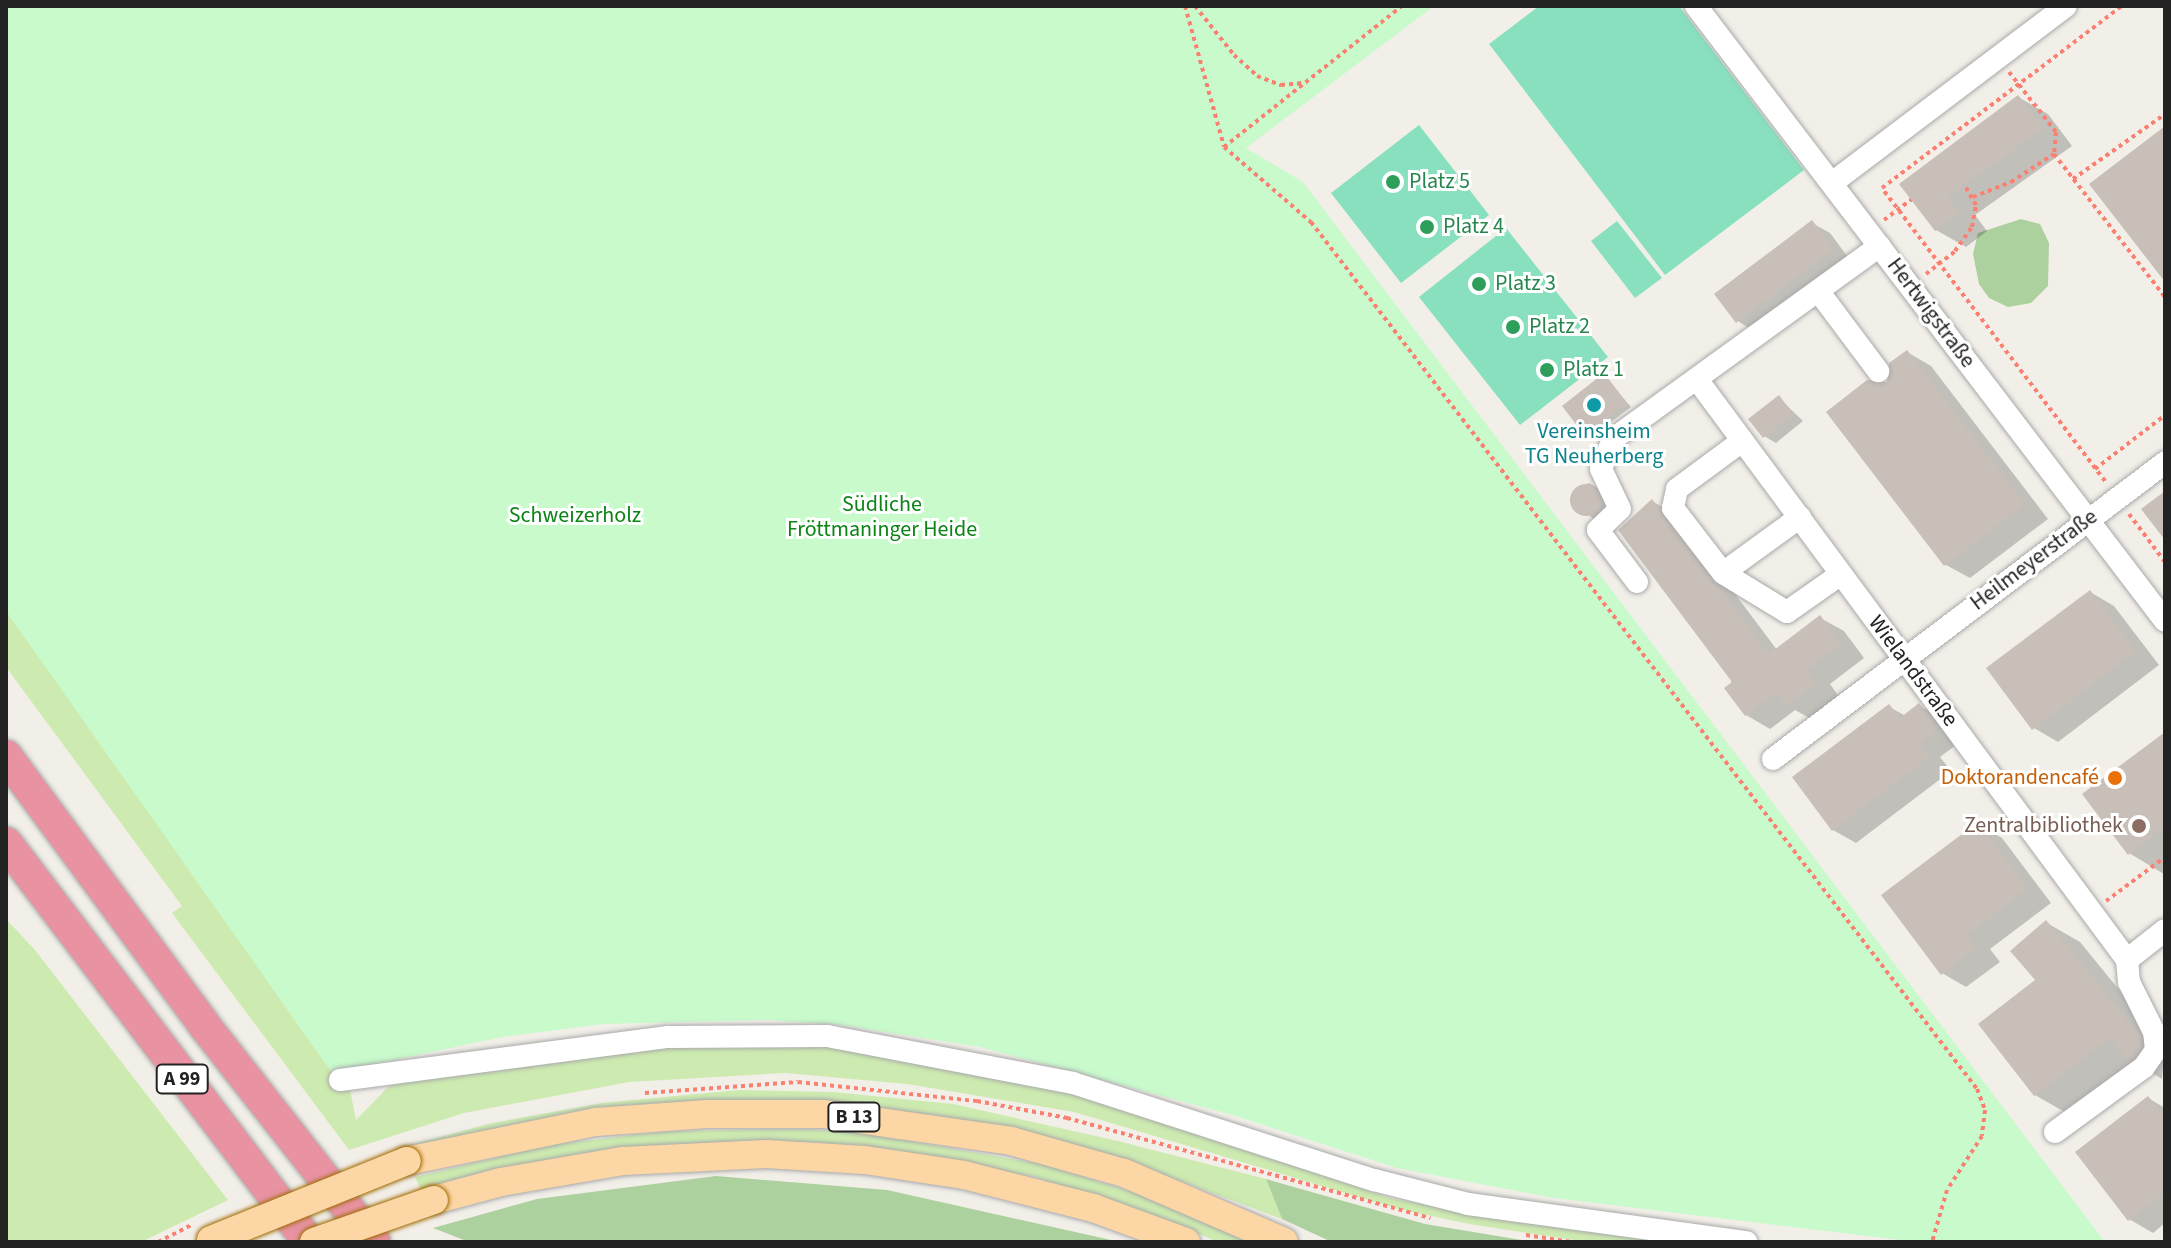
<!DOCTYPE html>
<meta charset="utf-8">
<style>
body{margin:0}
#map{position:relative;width:2171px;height:1248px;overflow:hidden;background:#f2efe9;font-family:"Source Sans 3",sans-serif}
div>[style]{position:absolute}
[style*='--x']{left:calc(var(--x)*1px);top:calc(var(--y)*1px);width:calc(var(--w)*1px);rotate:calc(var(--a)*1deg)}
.grass>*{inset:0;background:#cdebb0}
.forest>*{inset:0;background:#add19e}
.park>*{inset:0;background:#c8facc}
.pitch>*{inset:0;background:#88e0be}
.shadow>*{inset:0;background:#0003}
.building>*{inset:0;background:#c7bfb8}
.round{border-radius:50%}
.path>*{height:4px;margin-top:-2px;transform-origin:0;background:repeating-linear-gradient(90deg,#fa8072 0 4px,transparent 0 8px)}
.roads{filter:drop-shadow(0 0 2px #a9a9a9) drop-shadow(0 0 2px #a9a9a9)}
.minor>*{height:22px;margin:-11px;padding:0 11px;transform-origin:11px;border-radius:11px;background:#fff}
.major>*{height:28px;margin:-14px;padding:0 14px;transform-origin:14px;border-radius:14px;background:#fcd6a4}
.highway>*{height:32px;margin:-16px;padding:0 16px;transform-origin:16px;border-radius:16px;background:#e892a2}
.bridges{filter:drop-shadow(0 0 2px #a06b00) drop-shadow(0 0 2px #a06b00)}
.major-bridge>*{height:28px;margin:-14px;padding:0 14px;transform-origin:14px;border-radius:14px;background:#fcd6a4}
.dots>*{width:22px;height:22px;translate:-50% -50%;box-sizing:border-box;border:4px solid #fff;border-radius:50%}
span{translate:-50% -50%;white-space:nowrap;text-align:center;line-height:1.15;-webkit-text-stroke:6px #fff;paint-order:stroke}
.shield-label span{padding:2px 6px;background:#fff;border:2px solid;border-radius:6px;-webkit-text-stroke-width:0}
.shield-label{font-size:20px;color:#222;font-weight:700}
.leisure-label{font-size:22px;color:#27864d}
.left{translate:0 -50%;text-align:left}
.street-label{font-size:22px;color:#222}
.culture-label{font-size:22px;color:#0d838f}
.park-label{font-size:22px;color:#0c8416}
.food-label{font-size:22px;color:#c56008}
.right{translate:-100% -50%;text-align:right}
.education-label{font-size:22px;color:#785e54}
.frame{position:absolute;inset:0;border:8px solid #222;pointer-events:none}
</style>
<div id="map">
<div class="grass">
<i style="clip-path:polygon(6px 602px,345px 1064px,356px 1120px,389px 1086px,439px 1072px,675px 1042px,837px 1044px,1115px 1103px,1389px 1198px,1519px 1222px,1684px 1242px,1587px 1242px,1469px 1224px,1399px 1209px,1074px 1112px,907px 1084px,785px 1073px,629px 1082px,464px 1113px,349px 1150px,172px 913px,182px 906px,6px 667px)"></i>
<i style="clip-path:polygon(6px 919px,35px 950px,228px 1200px,141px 1242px,6px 1242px)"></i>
<i style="clip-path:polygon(739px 1090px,833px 1092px,953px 1104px,1118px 1141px,1266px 1179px,1282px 1219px,1119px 1158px,1013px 1127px,590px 1111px,398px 1148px,492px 1123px,602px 1103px)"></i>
<i style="clip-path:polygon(786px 1129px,851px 1131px,1041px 1164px,1142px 1195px,1254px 1242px,1218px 1242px,1164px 1219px,1032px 1176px,816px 1142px,641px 1147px,518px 1165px,421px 1190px,415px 1177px,548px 1145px,670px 1131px)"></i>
</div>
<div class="forest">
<i style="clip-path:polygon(2021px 219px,2040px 224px,2049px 243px,2048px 286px,2031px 303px,2008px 307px,1989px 298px,1979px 284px,1973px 254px,1978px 233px)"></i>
<i style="clip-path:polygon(716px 1176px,887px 1190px,1120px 1242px,469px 1242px,433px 1228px,537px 1199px)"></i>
<i style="clip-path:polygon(1266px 1179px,1425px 1224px,1533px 1242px,1332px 1242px,1282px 1219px)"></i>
</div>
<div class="park">
<i style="clip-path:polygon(6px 6px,1434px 6px,1246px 148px,1303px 182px,2105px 1242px,1917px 1242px,1554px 1198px,1397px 1168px,1229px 1114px,980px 1047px,841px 1025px,768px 1020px,604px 1024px,502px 1037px,332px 1073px,6px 611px)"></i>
</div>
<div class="pitch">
<i style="clip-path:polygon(1539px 6px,1679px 6px,1804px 170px,1665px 275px,1489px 44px)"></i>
<i style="clip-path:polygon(1419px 125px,1489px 215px,1401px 283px,1331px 193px)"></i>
<i style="clip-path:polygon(1617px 221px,1662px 278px,1635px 298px,1591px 241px)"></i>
<i style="clip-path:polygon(1506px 228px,1608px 357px,1520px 425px,1419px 297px)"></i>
</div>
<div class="shadow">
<i style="clip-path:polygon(2018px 97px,2048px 114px,2072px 146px,1975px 215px,1987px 231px,1966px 247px,1936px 230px,1902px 185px)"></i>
<i style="clip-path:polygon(1812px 223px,1830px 233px,1850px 260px,1755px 332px,1738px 321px)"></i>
<i style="clip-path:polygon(1907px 352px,1931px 366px,2048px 519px,1970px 578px,1946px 565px,1889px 384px)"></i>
<i style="clip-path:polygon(1604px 376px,1631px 407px,1591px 437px,1586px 434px)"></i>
<i style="clip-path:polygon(1779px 398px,1803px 421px,1776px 443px,1764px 436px)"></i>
<i style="clip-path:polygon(1589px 483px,1601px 490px,1614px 513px,1601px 525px,1573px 502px,1577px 489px)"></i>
<i style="clip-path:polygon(1652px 501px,1676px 515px,1777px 650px,1820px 618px,1844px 631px,1864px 658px,1830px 684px,1839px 697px,1811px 719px,1795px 710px,1770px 729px,1746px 715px)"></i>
<i style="clip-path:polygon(2090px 592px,2114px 606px,2159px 665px,2058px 742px,2034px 728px)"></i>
<i style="clip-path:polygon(1920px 706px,1942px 719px,1960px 742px,1940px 757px,1951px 771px,1856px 843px,1833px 830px,1889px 707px,1906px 716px)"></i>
<i style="clip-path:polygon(2165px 734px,2165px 873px,2164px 874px,2129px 853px)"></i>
<i style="clip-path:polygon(1978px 824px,2002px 838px,2051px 903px,1990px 949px,2000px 962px,1966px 987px,1942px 973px)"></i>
<i style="clip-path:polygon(2047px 923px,2080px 942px,2165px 1046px,2162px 1079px,2136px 1063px,2068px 1114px,2035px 1095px,2038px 981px)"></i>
<i style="clip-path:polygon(2148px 1098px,2165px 1108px,2165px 1223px,2153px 1233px,2129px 1219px)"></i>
</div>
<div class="building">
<i style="clip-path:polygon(2018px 95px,2044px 128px,1947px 197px,1959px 213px,1935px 231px,1899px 184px)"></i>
<i style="clip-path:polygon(2165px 126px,2165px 282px,2089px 184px)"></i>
<i style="clip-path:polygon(1812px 220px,1834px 249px,1736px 323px,1714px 294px)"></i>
<i style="clip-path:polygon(1907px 350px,2025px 504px,1944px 566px,1826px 412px,1867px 380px,1887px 382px,1889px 363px)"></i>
<i style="clip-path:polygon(1604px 373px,1627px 403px,1585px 436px,1562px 406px)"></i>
<i style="clip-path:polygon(1779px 395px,1793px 414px,1763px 438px,1748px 419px)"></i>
<i class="round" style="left:1570px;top:484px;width:32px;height:32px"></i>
<i style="clip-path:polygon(2165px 491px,2165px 540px,2141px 509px)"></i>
<i style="clip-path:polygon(1652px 499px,1769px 654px,1820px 615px,1841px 644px,1807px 670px,1817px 683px,1786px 706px,1776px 693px,1745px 716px,1724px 688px,1732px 682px,1618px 530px)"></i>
<i style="clip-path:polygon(2090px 590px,2136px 651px,2032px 730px,1986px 668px)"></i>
<i style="clip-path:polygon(1919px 703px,1938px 729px,1919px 744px,1929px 758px,1832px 831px,1792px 777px,1889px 704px,1900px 718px)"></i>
<i style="clip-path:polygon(2165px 732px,2165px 827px,2128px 855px,2082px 794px)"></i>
<i style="clip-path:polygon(1978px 822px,2028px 888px,1967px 935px,1977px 947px,1941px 975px,1881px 895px)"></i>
<i style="clip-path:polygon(2046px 920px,2139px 1034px,2142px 1046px,2128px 1061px,2111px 1038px,2034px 1096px,1978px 1024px,2035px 980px,2010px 951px)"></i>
<i style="clip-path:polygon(2148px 1096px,2165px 1117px,2165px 1192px,2128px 1221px,2075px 1152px)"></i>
</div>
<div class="path">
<i style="--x:1185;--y:6;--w:146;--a:74.5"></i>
<i style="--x:1224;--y:147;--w:115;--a:40.8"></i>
<i style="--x:1311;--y:222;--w:1093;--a:52.47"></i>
<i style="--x:1977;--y:1089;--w:22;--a:69"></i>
<i style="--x:1985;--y:1110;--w:26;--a:97"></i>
<i style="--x:1982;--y:1136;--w:64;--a:122.9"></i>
<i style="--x:1947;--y:1190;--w:54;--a:106.1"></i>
<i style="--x:1195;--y:6;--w:63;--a:51.5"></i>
<i style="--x:1234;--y:55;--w:31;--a:42"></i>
<i style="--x:1257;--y:76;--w:26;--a:21"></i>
<i style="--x:1281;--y:85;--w:22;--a:-5"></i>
<i style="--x:2009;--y:72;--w:76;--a:51.9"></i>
<i style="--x:2056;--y:132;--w:22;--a:95"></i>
<i style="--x:2054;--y:154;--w:181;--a:52.2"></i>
<i style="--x:1224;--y:147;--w:227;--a:-38.4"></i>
<i style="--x:2073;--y:179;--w:113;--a:-35.2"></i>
<i style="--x:1973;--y:197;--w:41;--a:-21.5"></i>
<i style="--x:2011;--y:182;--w:51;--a:-33.1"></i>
<i style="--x:1884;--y:220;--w:34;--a:-37"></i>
<i style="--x:1926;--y:274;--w:37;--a:-38"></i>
<i style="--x:1955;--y:251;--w:29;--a:-55"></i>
<i style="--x:1972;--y:227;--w:22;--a:-80"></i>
<i style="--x:1976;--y:205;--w:24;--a:-120"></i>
<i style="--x:2095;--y:469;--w:88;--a:-37.6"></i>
<i style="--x:2105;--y:481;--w:368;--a:-127.3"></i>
<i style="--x:1882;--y:188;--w:301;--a:-37.2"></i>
<i style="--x:2129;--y:514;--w:60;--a:53.1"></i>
<i style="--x:2106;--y:901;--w:74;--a:-36.7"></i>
<i style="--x:645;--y:1093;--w:153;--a:-4.1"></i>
<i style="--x:798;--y:1082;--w:180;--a:6.1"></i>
<i style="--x:977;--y:1101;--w:92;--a:10.7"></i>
<i style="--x:1067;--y:1118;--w:377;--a:15.4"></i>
<i style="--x:1526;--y:1235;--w:46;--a:8.8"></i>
<i style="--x:158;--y:1242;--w:37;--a:-27"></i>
</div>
<div class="roads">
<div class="minor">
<i style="--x:1696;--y:6;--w:773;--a:52.67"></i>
<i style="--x:1832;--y:183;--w:293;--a:-37.1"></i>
<i style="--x:1819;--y:292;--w:99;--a:53.2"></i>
<i style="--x:1699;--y:382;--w:719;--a:53.48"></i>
<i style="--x:1800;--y:517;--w:95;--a:144"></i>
<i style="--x:1723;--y:573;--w:75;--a:31.4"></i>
<i style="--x:1787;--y:612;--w:66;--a:-35.1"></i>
<i style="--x:1723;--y:573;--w:82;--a:-127.6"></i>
<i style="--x:1673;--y:508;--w:19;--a:-78"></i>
<i style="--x:1677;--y:489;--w:81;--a:-36.4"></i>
<i style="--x:1637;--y:582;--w:65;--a:-126.9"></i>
<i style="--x:1598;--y:530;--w:30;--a:-44"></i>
<i style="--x:1620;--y:509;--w:44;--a:-115.4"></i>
<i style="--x:1601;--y:469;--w:32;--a:-68"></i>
<i style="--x:1613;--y:439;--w:329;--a:-35.9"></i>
<i style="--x:1773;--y:759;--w:492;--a:-37.1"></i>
<i style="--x:2127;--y:960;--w:48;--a:-38.3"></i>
<i style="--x:340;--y:1080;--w:331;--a:-7.5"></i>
<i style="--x:668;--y:1037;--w:159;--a:-0.4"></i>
<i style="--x:827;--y:1036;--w:250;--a:10.8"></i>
<i style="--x:1073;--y:1083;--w:316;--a:17.9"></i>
<i style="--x:1374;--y:1180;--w:97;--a:14.3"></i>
<i style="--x:1468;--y:1204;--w:281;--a:7.8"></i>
<i style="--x:2055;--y:1132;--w:110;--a:-36.1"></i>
<i style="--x:2144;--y:1067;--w:21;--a:-55"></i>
<i style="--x:2156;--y:1050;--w:18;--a:-96"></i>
<i style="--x:2154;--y:1032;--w:56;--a:-116.6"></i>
<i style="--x:2129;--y:982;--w:22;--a:-95"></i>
</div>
<div class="major">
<i style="--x:407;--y:1161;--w:193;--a:-11.7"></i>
<i style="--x:596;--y:1122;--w:111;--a:-4.1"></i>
<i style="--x:707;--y:1114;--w:117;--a:0"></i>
<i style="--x:824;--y:1114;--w:189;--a:8.2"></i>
<i style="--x:1011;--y:1141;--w:117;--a:15.8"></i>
<i style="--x:1124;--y:1173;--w:174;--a:23.3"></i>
<i style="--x:434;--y:1200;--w:69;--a:-15"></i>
<i style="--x:501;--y:1182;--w:124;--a:-9.8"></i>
<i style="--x:623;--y:1161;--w:143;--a:-2.8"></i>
<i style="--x:766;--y:1154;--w:99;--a:3.5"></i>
<i style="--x:865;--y:1160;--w:100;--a:8.6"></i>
<i style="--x:964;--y:1175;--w:133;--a:14.3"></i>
<i style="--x:1093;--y:1208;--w:99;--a:20.1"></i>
</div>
<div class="highway">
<i style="--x:6;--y:756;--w:334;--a:53.6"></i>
<i style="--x:204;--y:1025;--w:276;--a:51.9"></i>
<i style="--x:6;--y:843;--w:501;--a:52.79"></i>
</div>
</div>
<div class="bridges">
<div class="major-bridge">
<i style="--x:211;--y:1240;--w:211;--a:-22"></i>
<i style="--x:314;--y:1242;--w:127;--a:-19.3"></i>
</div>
</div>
<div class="dots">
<i style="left:1393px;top:182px;background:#2e9e5b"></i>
<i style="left:1427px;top:227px;background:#2e9e5b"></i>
<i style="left:1479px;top:284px;background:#2e9e5b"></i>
<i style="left:1513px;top:327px;background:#2e9e5b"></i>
<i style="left:1547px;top:370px;background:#2e9e5b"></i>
<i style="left:1594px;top:405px;background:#0f9aa8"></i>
<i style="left:2115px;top:778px;background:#e8710a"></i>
<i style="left:2139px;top:826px;background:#8d6e63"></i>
</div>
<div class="shield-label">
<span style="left:182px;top:1079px">A 99</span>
<span style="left:854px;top:1117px">B 13</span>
</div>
<div class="leisure-label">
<span class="left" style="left:1409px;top:182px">Platz 5</span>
<span class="left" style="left:1443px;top:227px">Platz 4</span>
<span class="left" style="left:1495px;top:284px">Platz 3</span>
<span class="left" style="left:1529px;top:327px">Platz 2</span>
<span class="left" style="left:1563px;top:370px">Platz 1</span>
</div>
<div class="street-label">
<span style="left:1931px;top:313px;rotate:53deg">Hertwigstraße</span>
<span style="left:2034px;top:560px;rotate:-37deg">Heilmeyerstraße</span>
<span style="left:1913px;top:671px;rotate:53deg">Wielandstraße</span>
</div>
<div class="culture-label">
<span style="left:1594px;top:444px">Vereinsheim<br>TG Neuherberg</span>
</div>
<div class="park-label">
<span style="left:882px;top:517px">Südliche<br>Fröttmaninger Heide</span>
<span style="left:575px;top:516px">Schweizerholz</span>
</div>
<div class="food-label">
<span class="right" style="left:2099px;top:778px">Doktorandencafé</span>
</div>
<div class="education-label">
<span class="right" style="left:2123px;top:826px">Zentralbibliothek</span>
</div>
<div class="frame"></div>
</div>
